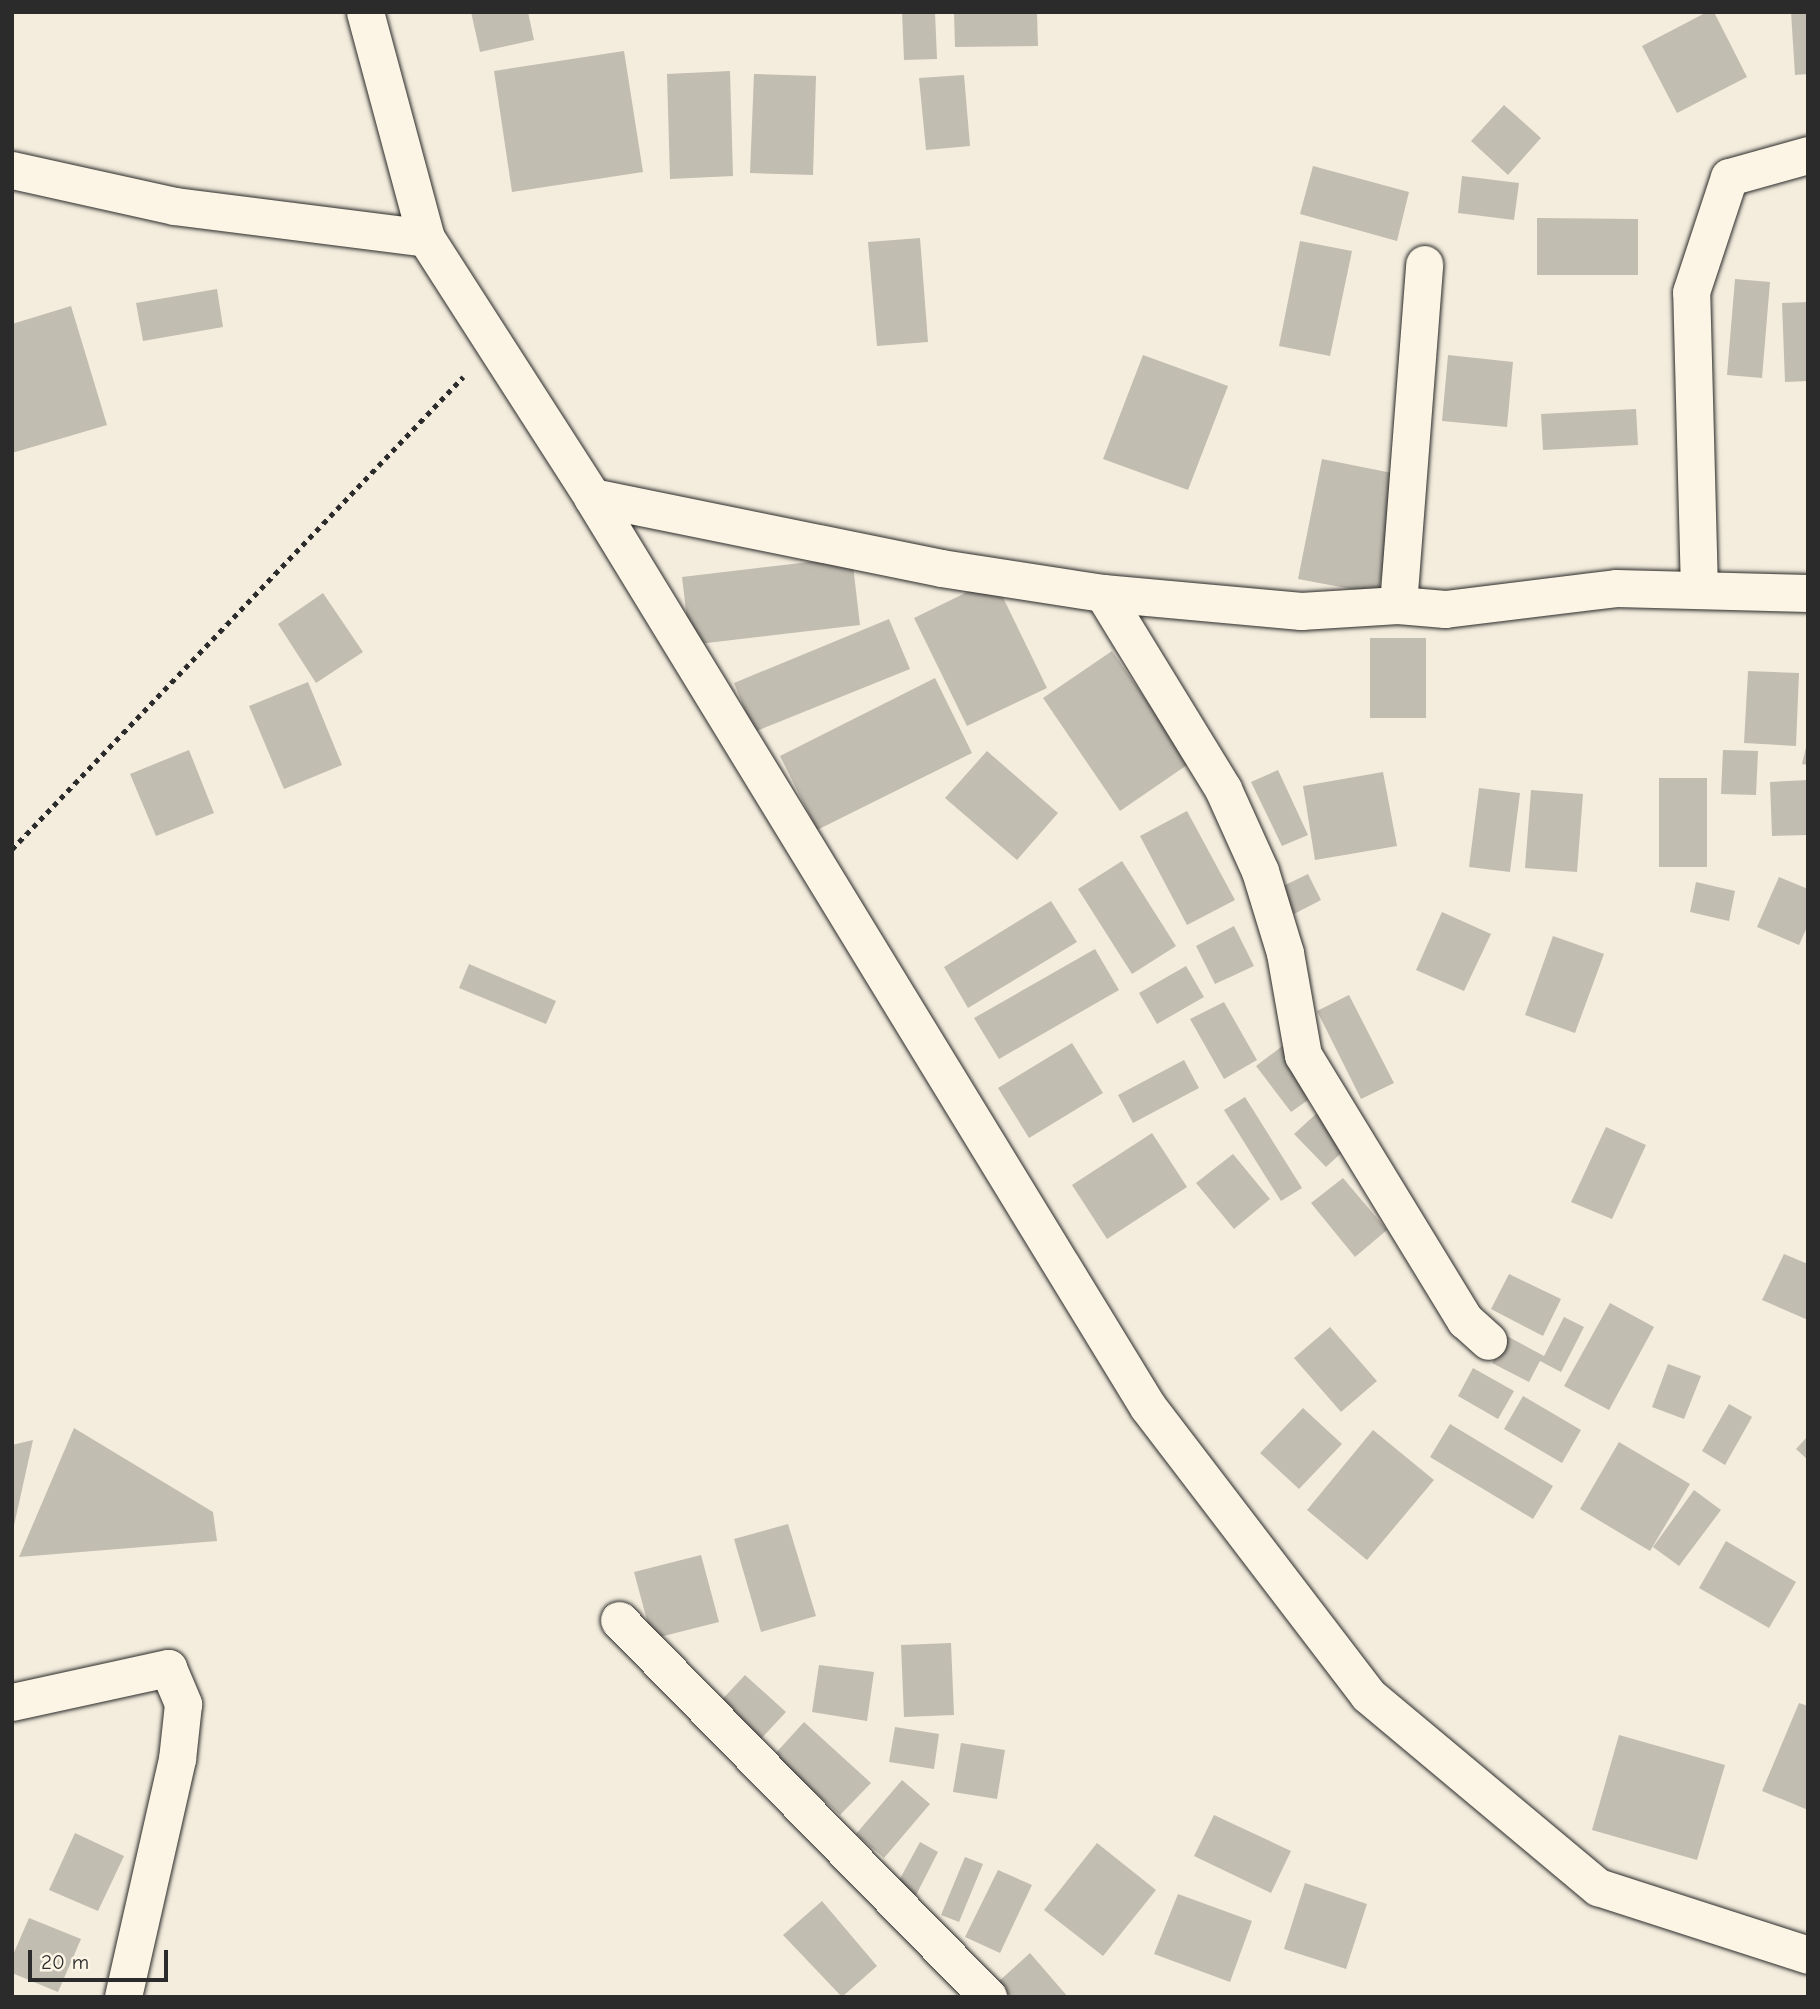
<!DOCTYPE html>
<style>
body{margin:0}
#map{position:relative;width:1820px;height:2009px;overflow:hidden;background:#f4edde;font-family:"Comic Neue",sans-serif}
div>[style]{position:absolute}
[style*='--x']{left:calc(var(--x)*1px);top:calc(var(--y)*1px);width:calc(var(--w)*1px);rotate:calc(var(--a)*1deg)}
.building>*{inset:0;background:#c2bdb1}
.path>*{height:4.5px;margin-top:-2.25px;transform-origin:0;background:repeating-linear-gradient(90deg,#2b2b2b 0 5px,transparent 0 10px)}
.roads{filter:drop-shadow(0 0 2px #2b2b2b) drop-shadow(0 0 2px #2b2b2b)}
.minor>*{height:37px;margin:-18.5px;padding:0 18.5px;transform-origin:18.5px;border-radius:18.5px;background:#fcf5e5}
span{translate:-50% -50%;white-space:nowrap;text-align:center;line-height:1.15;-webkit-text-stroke:5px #fcf5e5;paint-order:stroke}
.frame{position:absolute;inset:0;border:14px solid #2b2b2b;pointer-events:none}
.scale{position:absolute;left:28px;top:1950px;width:140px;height:32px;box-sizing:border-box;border:4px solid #2b2b2b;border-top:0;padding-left:9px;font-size:21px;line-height:24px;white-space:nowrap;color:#2b2b2b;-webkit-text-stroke:5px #fcf5e5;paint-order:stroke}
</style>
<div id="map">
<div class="building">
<i style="clip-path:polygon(471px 12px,528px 12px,534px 40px,480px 52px)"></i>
<i style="clip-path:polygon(902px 12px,935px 12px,937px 59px,904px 60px)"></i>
<i style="clip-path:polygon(954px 12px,1037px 12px,1038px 46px,955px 47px)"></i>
<i style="clip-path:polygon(1707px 12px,1714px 12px,1747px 77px,1677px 113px,1642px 46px)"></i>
<i style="clip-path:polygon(1791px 12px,1808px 12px,1808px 74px,1795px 75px)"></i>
<i style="clip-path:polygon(624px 51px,643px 172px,512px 192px,494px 71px)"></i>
<i style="clip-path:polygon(730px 71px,733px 176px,670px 179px,667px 74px)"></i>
<i style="clip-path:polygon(754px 74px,816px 76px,813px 175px,750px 173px)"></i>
<i style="clip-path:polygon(964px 75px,970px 146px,926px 150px,919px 78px)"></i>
<i style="clip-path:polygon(1504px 105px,1541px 138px,1508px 175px,1471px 141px)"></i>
<i style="clip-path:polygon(1313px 166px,1409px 192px,1397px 241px,1300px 214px)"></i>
<i style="clip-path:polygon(1462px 176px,1519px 183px,1514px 220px,1458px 213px)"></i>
<i style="clip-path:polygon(1537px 218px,1638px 219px,1638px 275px,1537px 275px)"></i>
<i style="clip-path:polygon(920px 238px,928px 342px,877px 346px,868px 242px)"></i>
<i style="clip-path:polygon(1300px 241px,1352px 251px,1330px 356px,1279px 346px)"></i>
<i style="clip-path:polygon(1735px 279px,1770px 282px,1762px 378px,1727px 375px)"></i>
<i style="clip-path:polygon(217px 289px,223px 327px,143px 341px,136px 303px)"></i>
<i style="clip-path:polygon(1808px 302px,1808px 381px,1785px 382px,1782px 303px)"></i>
<i style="clip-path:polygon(71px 306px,107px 425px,12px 453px,12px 324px)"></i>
<i style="clip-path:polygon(1143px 355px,1228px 386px,1188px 490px,1103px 459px)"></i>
<i style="clip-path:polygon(1448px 355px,1513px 362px,1507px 427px,1442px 421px)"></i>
<i style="clip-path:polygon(1636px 409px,1638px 445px,1543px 450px,1541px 414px)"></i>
<i style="clip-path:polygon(1322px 459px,1402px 475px,1378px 594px,1298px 579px)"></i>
<i style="clip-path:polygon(852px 557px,860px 625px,690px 645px,682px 577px)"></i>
<i style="clip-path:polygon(994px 579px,1047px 688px,967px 726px,914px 618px)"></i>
<i style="clip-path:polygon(323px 593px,363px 652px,316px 683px,278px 624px)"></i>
<i style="clip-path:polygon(889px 619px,910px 669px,754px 732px,734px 683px)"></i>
<i style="clip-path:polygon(1370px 638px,1426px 638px,1426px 718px,1370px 718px)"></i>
<i style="clip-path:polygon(1112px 651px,1190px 763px,1120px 811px,1043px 698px)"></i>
<i style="clip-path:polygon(1748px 671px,1799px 673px,1796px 746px,1744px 743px)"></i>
<i style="clip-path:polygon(935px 678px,972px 753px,817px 830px,780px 756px)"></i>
<i style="clip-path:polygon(308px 682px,342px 765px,284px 789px,249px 706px)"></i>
<i style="clip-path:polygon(1808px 739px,1808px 765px,1802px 764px)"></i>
<i style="clip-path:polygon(189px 750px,214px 813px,156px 836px,130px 774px)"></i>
<i style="clip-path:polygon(1723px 750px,1758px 751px,1756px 795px,1721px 794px)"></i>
<i style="clip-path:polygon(987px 751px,1058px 813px,1017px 860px,945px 798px)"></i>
<i style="clip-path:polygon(1278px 770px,1308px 835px,1282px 846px,1251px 782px)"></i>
<i style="clip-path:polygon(1383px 772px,1397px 846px,1315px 860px,1303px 786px)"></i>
<i style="clip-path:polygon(1659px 778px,1707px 778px,1707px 867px,1659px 867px)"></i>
<i style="clip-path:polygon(1808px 780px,1808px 835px,1772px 836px,1770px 782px)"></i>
<i style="clip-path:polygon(1479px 788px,1520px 793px,1510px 872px,1469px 867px)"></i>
<i style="clip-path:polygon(1531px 790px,1583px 794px,1577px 872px,1525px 868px)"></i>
<i style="clip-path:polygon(1187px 811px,1235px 900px,1187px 925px,1140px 836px)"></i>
<i style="clip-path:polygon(1122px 861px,1176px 946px,1132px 974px,1078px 889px)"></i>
<i style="clip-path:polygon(1308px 874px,1321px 900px,1294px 914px,1281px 887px)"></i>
<i style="clip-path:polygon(1779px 877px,1808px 889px,1808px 925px,1799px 945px,1757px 927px)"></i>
<i style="clip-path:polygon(1696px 882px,1735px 891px,1729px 921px,1690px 912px)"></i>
<i style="clip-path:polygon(1051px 901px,1077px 942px,968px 1008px,944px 967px)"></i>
<i style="clip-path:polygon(1442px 912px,1491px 934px,1464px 991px,1416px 970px)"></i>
<i style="clip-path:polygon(1234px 926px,1254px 966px,1215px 984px,1196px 946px)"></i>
<i style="clip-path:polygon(1553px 936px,1604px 954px,1575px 1033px,1525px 1015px)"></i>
<i style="clip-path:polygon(1095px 949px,1119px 990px,999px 1059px,974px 1018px)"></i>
<i style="clip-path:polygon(469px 964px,556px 1001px,546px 1024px,459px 988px)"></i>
<i style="clip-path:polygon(1186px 966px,1204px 997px,1157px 1024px,1139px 993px)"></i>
<i style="clip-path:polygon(1349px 995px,1394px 1083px,1361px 1099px,1317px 1011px)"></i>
<i style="clip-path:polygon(1224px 1002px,1257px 1060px,1224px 1079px,1190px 1019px)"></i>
<i style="clip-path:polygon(1072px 1043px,1103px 1093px,1029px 1138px,998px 1088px)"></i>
<i style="clip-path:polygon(1285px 1044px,1321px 1091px,1291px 1112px,1256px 1066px)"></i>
<i style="clip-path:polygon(1184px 1060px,1199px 1088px,1133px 1123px,1118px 1095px)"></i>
<i style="clip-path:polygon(1245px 1097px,1302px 1188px,1281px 1201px,1224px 1110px)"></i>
<i style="clip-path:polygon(1317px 1113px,1349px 1146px,1326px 1167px,1294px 1134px)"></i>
<i style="clip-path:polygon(1606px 1127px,1646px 1145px,1612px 1219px,1571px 1202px)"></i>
<i style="clip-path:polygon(1152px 1133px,1187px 1187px,1107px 1239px,1072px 1185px)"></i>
<i style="clip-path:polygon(1233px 1154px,1270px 1199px,1234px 1229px,1196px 1183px)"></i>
<i style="clip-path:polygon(1343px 1178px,1387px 1230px,1355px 1257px,1311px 1203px)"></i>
<i style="clip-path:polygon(1784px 1254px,1808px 1264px,1808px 1320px,1762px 1300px)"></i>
<i style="clip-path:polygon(1509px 1274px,1561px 1299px,1543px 1336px,1491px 1309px)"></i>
<i style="clip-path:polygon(1610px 1303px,1654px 1327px,1609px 1410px,1564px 1386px)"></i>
<i style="clip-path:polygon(1564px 1317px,1584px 1327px,1561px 1372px,1540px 1361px,1529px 1382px,1492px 1363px,1507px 1336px,1544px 1356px)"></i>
<i style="clip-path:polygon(1330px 1327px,1377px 1381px,1341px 1412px,1294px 1358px)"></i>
<i style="clip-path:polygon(1668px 1364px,1701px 1376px,1684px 1419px,1652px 1407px)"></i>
<i style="clip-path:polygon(1473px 1368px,1514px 1391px,1498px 1419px,1458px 1396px)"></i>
<i style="clip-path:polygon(1523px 1396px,1581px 1430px,1562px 1463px,1504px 1429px)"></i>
<i style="clip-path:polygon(1729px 1404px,1752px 1417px,1725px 1465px,1702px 1451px)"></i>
<i style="clip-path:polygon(1303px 1408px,1342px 1444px,1299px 1489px,1260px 1453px)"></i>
<i style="clip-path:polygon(1450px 1424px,1553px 1486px,1533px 1519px,1430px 1457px)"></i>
<i style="clip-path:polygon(74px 1428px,213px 1512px,217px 1541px,19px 1557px)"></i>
<i style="clip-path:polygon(1373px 1430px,1434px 1480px,1367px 1560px,1307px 1510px)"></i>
<i style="clip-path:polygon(1808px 1436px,1808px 1460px,1796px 1449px)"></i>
<i style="clip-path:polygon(33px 1440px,13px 1530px,12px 1530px,12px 1445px)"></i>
<i style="clip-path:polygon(1619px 1442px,1690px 1484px,1650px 1551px,1580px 1509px)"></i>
<i style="clip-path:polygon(1694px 1490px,1721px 1510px,1679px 1566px,1653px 1547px)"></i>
<i style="clip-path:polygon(788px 1524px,816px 1616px,761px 1632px,734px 1539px)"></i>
<i style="clip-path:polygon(1726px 1541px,1796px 1582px,1769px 1628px,1699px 1588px)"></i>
<i style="clip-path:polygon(701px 1555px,719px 1622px,652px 1639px,634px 1572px)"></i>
<i style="clip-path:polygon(951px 1643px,954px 1715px,904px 1717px,901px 1645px)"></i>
<i style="clip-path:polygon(819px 1665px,874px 1672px,867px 1721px,812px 1712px)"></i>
<i style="clip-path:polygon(745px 1675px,786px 1712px,758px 1742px,717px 1705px)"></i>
<i style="clip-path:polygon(1799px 1703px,1808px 1706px,1808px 1810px,1762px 1791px)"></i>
<i style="clip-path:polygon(804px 1722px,871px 1783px,840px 1815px,774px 1755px)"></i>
<i style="clip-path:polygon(895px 1727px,939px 1734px,934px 1769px,889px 1762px)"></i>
<i style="clip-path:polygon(1619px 1735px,1725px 1765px,1697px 1860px,1592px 1830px)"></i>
<i style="clip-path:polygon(961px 1743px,1005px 1750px,997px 1799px,953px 1792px)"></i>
<i style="clip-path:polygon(902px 1780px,930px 1804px,884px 1858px,856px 1834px)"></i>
<i style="clip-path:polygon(1214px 1815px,1291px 1851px,1271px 1893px,1194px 1856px)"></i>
<i style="clip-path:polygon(75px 1833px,124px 1856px,98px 1911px,49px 1890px)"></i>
<i style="clip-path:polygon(920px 1842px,938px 1852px,910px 1907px,890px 1897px)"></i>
<i style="clip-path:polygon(1097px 1843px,1156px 1890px,1103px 1956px,1044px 1910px)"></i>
<i style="clip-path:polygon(965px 1857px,983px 1864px,959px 1922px,941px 1915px)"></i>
<i style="clip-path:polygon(998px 1870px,1032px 1885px,1000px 1953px,965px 1937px)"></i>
<i style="clip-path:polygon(1305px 1883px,1367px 1904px,1346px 1969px,1284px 1949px)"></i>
<i style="clip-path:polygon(1178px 1894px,1252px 1921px,1230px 1982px,1154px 1954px)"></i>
<i style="clip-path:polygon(822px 1901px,877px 1966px,842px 1997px,783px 1935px)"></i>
<i style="clip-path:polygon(29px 1918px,81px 1939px,58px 1992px,12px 1973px,12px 1957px)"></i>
<i style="clip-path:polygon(1030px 1953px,1068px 1997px,1011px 1997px,998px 1982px)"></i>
</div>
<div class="path">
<i style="--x:12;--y:849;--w:653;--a:-46.3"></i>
</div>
<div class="roads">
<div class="minor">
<i style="--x:365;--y:12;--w:234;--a:74.9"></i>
<i style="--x:426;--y:238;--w:308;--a:57.3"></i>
<i style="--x:592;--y:497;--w:1066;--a:58.58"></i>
<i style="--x:1148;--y:1407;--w:362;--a:52.6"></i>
<i style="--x:1368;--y:1695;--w:300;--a:39.9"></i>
<i style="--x:1598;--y:1887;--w:221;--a:17.9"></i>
<i style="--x:12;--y:170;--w:166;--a:12.5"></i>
<i style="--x:174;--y:206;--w:254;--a:7.2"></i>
<i style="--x:592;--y:497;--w:356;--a:11.5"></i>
<i style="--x:941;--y:568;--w:164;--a:8.8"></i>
<i style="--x:1103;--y:593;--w:199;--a:5.2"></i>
<i style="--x:1301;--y:611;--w:97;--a:-3.5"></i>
<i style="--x:1398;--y:605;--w:47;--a:4.9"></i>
<i style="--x:1445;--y:609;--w:172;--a:-7"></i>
<i style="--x:1616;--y:588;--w:192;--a:1.5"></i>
<i style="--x:1699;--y:590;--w:298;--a:-91.5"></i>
<i style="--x:1691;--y:292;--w:121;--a:-71.7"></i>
<i style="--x:1729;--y:177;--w:82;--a:-15.6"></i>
<i style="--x:1103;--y:593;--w:230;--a:58.5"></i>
<i style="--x:1223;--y:789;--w:90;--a:65.7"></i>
<i style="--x:1260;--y:871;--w:86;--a:73"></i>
<i style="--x:1285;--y:953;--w:104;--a:80"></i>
<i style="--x:1303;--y:1055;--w:311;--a:58.6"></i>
<i style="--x:1465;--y:1320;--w:31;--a:42"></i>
<i style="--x:1398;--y:605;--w:342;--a:-85.6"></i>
<i style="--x:619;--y:1620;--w:528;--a:45.61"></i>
<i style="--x:12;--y:1702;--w:160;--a:-12.3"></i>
<i style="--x:168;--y:1668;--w:39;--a:67"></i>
<i style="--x:183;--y:1704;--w:55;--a:96.2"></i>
<i style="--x:177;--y:1759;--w:244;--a:102.8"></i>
</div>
</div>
<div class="frame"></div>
<div class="scale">20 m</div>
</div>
